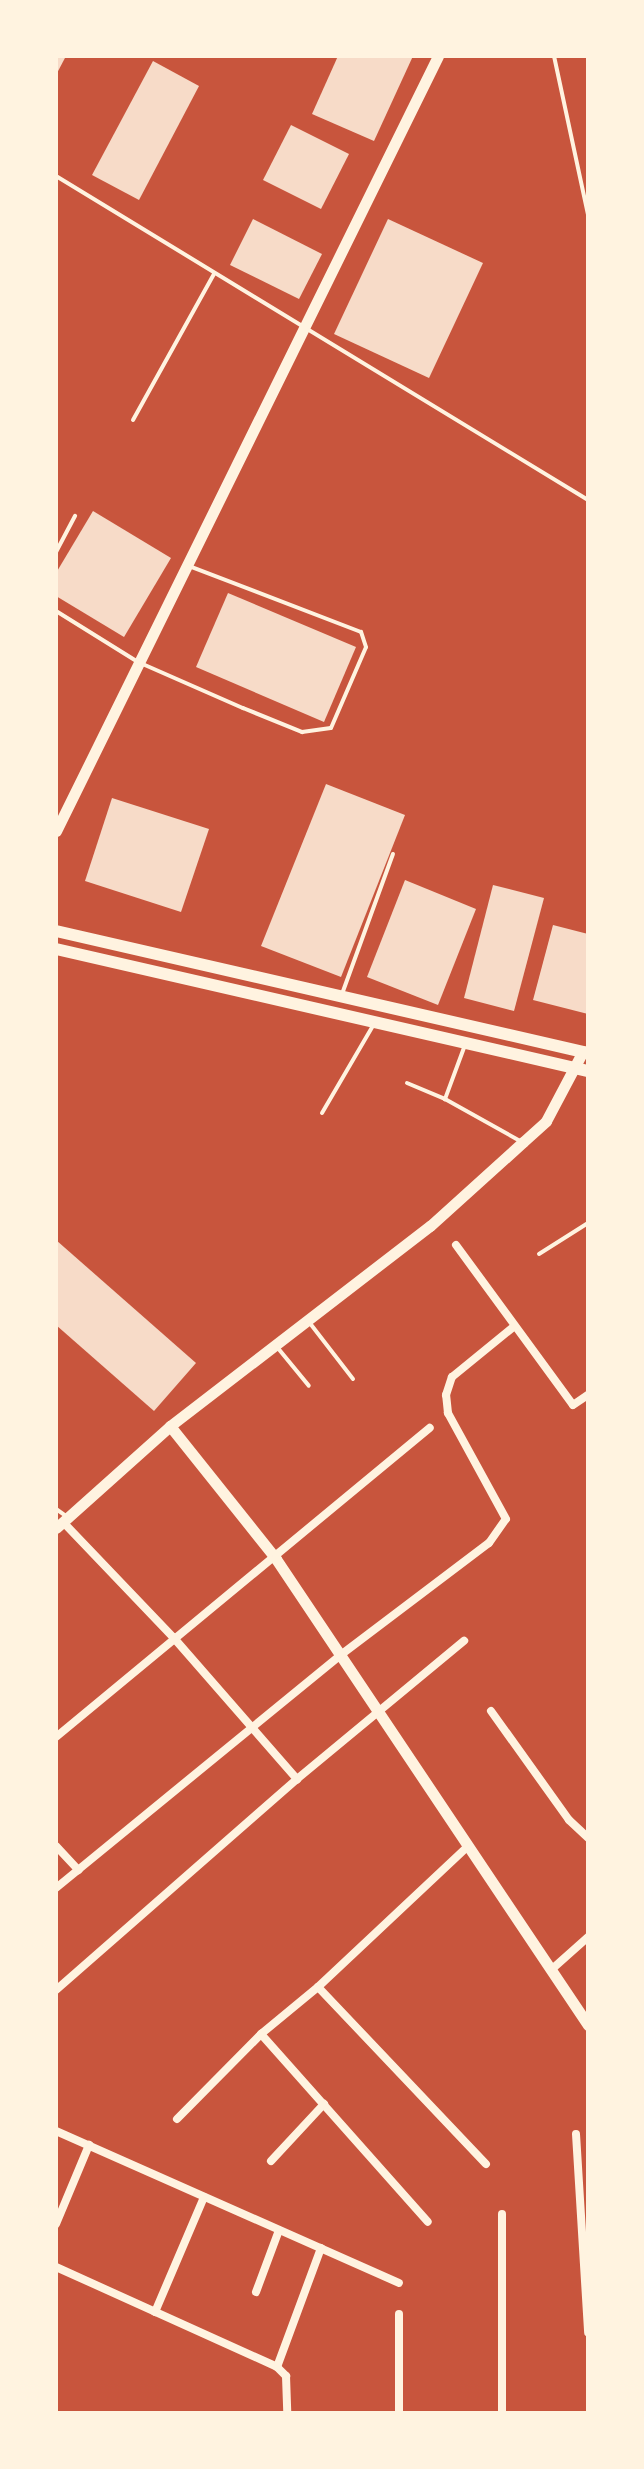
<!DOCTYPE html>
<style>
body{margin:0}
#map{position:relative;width:644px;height:2469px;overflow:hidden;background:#c8553d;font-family:Helvetica,sans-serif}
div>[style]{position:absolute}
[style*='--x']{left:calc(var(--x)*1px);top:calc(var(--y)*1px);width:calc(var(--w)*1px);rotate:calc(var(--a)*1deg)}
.building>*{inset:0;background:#f7dbc8}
.service>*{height:4px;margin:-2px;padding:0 2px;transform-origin:2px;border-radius:2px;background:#fff3e0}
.minor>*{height:8px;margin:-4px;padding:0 4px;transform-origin:4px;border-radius:4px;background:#fff3e0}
.tertiary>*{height:11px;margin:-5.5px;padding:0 5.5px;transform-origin:5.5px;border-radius:5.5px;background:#fff3e0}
.secondary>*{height:12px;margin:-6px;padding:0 6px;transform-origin:6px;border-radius:6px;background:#fff3e0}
span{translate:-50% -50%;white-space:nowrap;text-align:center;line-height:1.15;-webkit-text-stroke:8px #fff3e0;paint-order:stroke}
.frame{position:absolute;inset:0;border:58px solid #fff3e0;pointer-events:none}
</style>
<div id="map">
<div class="building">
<i style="clip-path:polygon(56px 56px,66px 56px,56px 75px)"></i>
<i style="clip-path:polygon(338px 56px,413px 56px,374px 141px,312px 114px)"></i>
<i style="clip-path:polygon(153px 61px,199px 86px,139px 200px,92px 175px)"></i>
<i style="clip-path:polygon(291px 125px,349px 154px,321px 209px,263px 180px)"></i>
<i style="clip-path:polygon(253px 219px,322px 254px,299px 299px,230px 265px)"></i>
<i style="clip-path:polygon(388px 219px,483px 263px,429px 378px,334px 334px)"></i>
<i style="clip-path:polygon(93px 511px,171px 558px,124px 637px,56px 596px,56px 573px)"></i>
<i style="clip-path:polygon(228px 593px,356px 647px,324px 722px,196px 667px)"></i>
<i style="clip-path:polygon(326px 784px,405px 815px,341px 977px,261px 946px)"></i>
<i style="clip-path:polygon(112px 798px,209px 829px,181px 912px,85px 881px)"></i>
<i style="clip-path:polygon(405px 880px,476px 909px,438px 1005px,367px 977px)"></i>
<i style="clip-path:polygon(493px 885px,544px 898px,514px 1011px,464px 998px)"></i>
<i style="clip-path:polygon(553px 925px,588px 934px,588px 1014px,533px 1000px)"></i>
<i style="clip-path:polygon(56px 1240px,196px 1363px,154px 1411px,56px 1325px)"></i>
</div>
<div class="service">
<i style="--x:554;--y:56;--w:162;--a:77.9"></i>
<i style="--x:56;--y:176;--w:623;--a:31.34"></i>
<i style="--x:133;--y:420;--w:167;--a:-61"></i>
<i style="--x:56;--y:552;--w:41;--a:-62.2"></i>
<i style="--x:56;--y:611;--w:97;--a:31.9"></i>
<i style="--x:138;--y:662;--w:115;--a:23.7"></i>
<i style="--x:243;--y:708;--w:64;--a:22.1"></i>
<i style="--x:302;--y:732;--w:29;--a:-8"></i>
<i style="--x:331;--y:728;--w:88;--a:-66.6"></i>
<i style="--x:366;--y:647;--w:16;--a:-108"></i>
<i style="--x:361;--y:632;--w:184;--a:-159"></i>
<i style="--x:342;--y:994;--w:149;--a:-70"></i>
<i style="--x:465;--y:1045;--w:58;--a:110.3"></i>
<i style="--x:445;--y:1099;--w:86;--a:29.2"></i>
<i style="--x:407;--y:1083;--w:41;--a:22.8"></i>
<i style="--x:322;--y:1113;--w:103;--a:-59.7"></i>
<i style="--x:539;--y:1254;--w:58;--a:-32.3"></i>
<i style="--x:309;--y:1322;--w:72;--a:52.3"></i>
<i style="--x:277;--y:1347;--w:50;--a:50.6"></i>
<i style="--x:56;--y:1509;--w:12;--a:35"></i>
</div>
<div class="minor">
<i style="--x:456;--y:1245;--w:198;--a:53.8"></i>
<i style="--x:573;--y:1405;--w:18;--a:-34"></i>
<i style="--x:63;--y:1522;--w:159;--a:46.3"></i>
<i style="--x:173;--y:1637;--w:189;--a:48.9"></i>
<i style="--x:491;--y:1711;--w:134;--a:54.4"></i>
<i style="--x:569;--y:1820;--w:26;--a:43"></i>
<i style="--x:56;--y:1737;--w:485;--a:-39.6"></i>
<i style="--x:56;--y:1846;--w:33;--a:47"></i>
<i style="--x:56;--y:1888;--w:365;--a:-39.3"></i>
<i style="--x:338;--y:1657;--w:189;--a:-37.1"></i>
<i style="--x:489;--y:1543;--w:29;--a:-55"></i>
<i style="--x:506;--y:1519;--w:121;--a:-118.7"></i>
<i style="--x:448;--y:1413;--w:18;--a:-96"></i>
<i style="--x:446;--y:1395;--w:19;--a:-72"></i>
<i style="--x:452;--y:1377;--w:77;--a:-39.2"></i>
<i style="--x:551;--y:1970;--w:50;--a:-41.7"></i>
<i style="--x:318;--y:1987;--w:204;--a:-43.2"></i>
<i style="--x:56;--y:1990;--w:320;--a:-41.2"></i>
<i style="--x:297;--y:1779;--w:217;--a:-39.6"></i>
<i style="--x:261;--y:2034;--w:251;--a:48.4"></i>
<i style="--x:177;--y:2119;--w:120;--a:-45.3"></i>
<i style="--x:261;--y:2034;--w:74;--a:-39.5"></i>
<i style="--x:318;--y:1987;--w:244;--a:46.5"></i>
<i style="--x:56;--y:2131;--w:375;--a:23.9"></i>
<i style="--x:576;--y:2134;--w:199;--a:86.5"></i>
<i style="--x:271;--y:2161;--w:78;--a:-47.1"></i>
<i style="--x:56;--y:2224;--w:86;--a:-67.3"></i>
<i style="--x:56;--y:2267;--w:243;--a:24.3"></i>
<i style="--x:277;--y:2367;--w:13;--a:45"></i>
<i style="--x:286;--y:2376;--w:37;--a:88"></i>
<i style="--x:256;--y:2292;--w:66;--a:-69.6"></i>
<i style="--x:155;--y:2312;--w:125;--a:-66.9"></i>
<i style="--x:277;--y:2367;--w:127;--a:-69.7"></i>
<i style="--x:399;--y:2413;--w:99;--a:-90"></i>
<i style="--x:502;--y:2413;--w:199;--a:-90"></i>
</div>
<div class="tertiary">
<i style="--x:56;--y:831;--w:864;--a:-63.76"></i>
<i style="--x:170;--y:1426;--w:170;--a:51.4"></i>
<i style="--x:276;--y:1559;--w:561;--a:56.2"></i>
<i style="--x:56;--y:1528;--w:153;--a:-41.8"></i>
<i style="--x:170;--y:1426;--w:328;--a:-37.6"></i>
<i style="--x:430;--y:1226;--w:125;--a:-42.1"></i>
<i style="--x:523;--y:1142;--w:31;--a:-42"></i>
<i style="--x:546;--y:1121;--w:79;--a:-62.1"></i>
</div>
<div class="secondary">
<i style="--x:56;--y:931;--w:546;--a:12.92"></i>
<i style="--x:56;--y:949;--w:546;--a:12.92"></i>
</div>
<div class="frame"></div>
</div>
